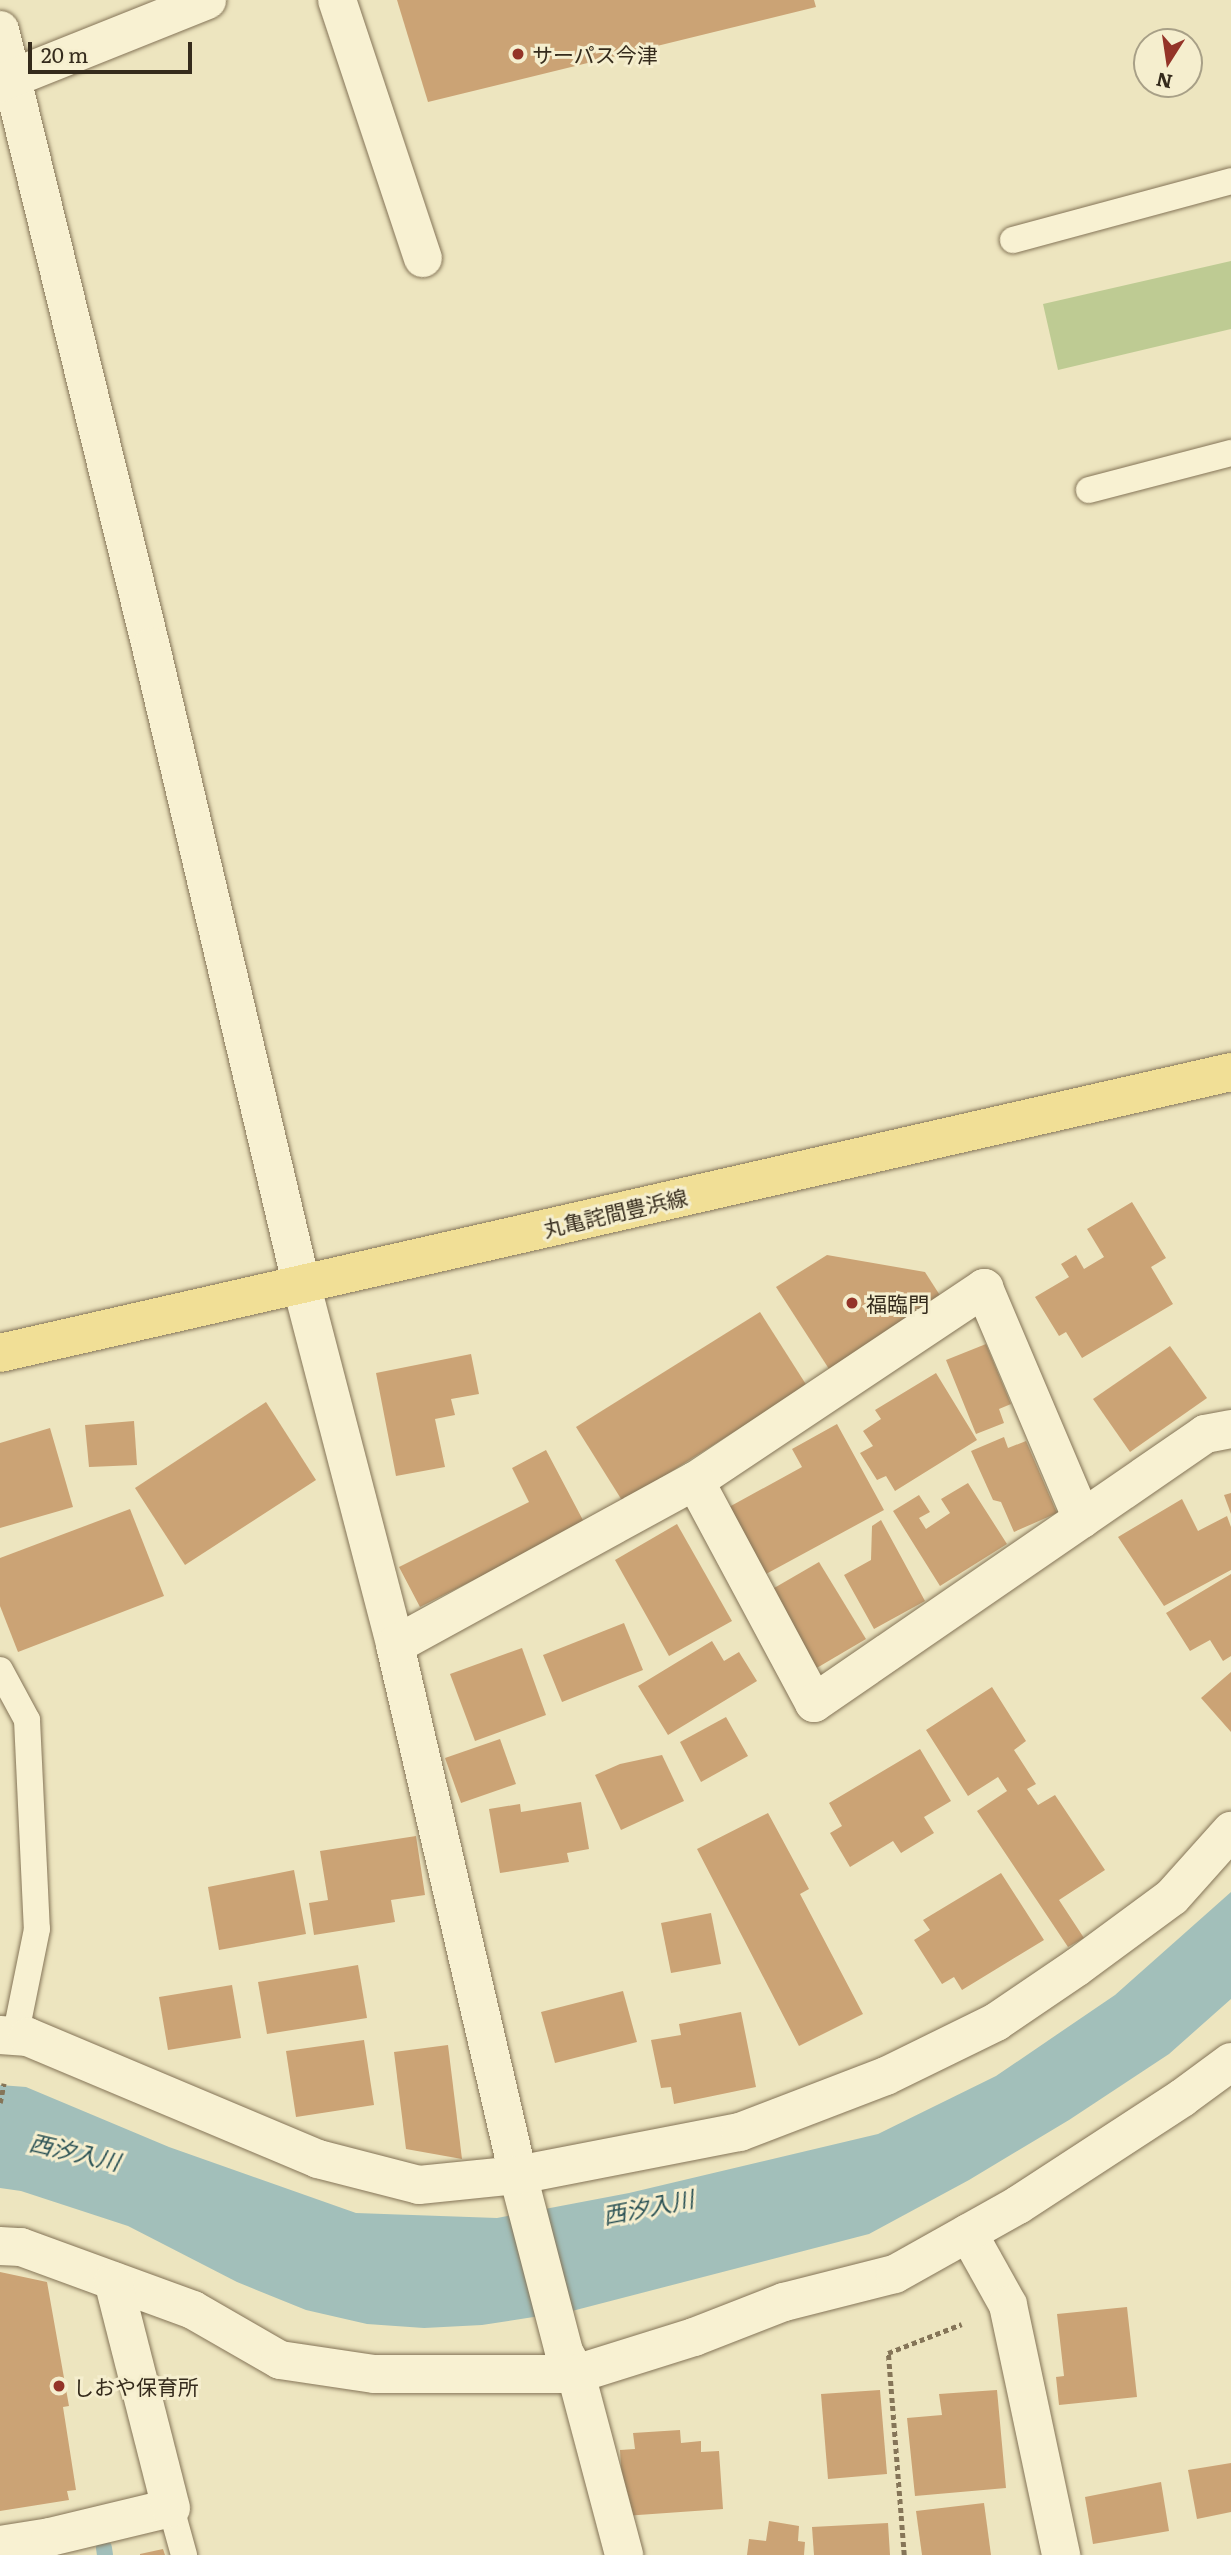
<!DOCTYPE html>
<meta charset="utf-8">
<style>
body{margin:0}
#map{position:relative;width:1231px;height:2555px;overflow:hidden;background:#ede5bf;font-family:Literata,"Noto Sans JP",serif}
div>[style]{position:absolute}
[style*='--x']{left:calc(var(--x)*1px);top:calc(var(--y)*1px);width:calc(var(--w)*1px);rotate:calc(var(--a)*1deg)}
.green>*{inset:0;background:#becb93}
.water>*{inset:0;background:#a2bfba}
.stream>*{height:16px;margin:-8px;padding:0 8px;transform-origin:8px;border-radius:8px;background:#a2bfba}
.building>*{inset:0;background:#cba375}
.path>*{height:4.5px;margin-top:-2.25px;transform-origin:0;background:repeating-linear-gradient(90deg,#857558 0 5px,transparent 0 8.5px)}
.roads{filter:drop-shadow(0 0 2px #857558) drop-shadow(0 0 2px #857558)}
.service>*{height:26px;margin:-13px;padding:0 13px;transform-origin:13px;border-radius:13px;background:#f8f1d2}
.minor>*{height:38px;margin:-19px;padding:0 19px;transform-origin:19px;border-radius:19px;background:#f8f1d2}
.primary>*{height:38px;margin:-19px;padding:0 19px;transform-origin:19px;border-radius:19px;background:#f1df96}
.dots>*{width:19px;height:19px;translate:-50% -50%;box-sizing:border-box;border:4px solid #f5eece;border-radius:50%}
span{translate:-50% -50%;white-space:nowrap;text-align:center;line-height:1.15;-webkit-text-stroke:6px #f5eece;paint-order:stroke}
.poi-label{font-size:21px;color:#352b1c}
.left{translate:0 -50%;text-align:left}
.street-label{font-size:21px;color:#352b1c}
.water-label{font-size:23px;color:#2b5255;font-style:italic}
.north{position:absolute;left:1133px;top:28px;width:70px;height:70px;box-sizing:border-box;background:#f5eece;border:2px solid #a8a087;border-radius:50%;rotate:192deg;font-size:19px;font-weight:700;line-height:28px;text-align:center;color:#352b1c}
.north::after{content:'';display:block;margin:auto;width:24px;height:32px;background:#943428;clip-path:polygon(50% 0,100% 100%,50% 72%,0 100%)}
.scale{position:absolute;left:28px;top:42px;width:164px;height:32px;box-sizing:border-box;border:4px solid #352b1c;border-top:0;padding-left:9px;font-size:21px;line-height:24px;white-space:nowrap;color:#352b1c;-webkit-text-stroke:5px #f5eece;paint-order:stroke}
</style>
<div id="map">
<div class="green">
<i style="clip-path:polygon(1231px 261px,1231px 329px,1058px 370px,1043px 304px)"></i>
</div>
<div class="water">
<i style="clip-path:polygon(1231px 1892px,1231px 1999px,1169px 2054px,1069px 2120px,969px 2180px,869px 2234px,572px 2311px,482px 2325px,424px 2328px,367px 2324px,306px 2310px,237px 2282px,128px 2226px,21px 2191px,0 2188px,0 2085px,26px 2087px,169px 2147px,356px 2213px,497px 2218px,629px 2193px,878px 2134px,996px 2076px,1115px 1995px)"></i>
</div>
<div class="stream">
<i style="--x:104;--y:2548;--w:7;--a:82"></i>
</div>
<div class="building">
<i style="clip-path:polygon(397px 0,814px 0,816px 7px,428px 102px)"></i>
<i style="clip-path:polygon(1132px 1202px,1166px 1258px,1151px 1267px,1173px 1304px,1082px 1358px,1066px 1332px,1059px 1336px,1035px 1297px,1069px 1277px,1061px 1264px,1076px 1255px,1084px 1269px,1104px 1257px,1087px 1229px)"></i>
<i style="clip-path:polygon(827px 1255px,925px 1272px,941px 1297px,829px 1369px,776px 1287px)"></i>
<i style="clip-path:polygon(760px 1312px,807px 1386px,623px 1502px,576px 1427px)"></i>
<i style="clip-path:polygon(986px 1344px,1011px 1404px,999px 1409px,1004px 1423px,976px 1434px,946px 1360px)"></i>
<i style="clip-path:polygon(1170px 1346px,1207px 1398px,1130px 1452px,1093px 1399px)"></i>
<i style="clip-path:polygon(471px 1354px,479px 1394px,451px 1399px,455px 1415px,435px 1419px,445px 1467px,396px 1476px,376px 1373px)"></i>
<i style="clip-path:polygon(936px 1373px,977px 1440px,895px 1491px,886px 1476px,877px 1480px,860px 1453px,873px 1446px,863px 1431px,881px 1419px,875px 1410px)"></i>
<i style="clip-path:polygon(266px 1402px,316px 1480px,185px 1565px,135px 1488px)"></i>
<i style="clip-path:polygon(134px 1421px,137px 1465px,89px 1467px,85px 1425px)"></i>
<i style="clip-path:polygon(837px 1424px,884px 1510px,766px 1574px,729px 1507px,802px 1467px,792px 1449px)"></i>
<i style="clip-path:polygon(50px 1428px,73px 1507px,0 1528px,0 1443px)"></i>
<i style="clip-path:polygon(1004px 1437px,1008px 1448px,1026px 1441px,1057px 1513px,1014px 1532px,1001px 1502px,993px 1500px,971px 1451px)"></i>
<i style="clip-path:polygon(546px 1450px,585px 1524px,420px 1607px,399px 1567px,529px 1502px,512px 1468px)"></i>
<i style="clip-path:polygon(968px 1483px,1007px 1544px,940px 1586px,893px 1511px,919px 1495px,930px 1512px,919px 1518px,926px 1529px,950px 1513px,941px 1499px)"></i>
<i style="clip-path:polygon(1231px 1493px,1231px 1514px,1224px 1495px)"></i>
<i style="clip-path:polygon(1182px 1499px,1198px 1531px,1227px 1516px,1231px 1527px,1231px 1570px,1164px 1606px,1118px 1537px)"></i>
<i style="clip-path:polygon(130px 1509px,164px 1596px,18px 1652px,0 1606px,0 1558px)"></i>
<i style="clip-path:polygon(881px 1520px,925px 1601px,874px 1629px,844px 1575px,871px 1560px,872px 1526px)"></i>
<i style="clip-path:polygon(677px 1524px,732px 1621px,669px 1656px,615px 1560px)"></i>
<i style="clip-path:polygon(819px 1562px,866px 1639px,815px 1669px,769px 1591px)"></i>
<i style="clip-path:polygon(1231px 1574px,1231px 1656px,1223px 1661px,1210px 1640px,1190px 1651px,1166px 1613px)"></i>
<i style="clip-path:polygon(624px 1623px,643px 1670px,562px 1702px,543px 1655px)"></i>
<i style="clip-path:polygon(712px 1641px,724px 1661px,739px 1652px,757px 1681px,668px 1735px,638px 1686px)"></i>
<i style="clip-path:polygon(522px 1648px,546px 1715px,475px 1741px,450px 1674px)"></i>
<i style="clip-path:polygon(1231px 1672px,1231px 1732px,1201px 1698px)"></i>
<i style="clip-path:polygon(992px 1687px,1026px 1741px,1014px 1750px,1036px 1784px,1027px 1789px,1038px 1805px,1055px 1795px,1105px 1870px,1059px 1900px,1084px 1938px,1068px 1947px,977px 1811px,1007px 1791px,998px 1777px,968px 1796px,926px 1730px)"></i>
<i style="clip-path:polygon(726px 1717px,748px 1756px,701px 1782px,680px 1742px)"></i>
<i style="clip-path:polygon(500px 1739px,516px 1784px,461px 1803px,445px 1758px)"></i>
<i style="clip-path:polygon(920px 1749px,951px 1801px,924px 1817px,934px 1833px,901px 1853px,893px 1841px,850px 1867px,830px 1833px,842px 1826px,829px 1803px)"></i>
<i style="clip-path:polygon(662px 1755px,684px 1801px,621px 1830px,595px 1775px,620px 1764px)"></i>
<i style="clip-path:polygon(581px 1802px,589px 1849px,567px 1853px,569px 1862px,500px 1873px,489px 1809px,520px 1804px,521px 1812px)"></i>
<i style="clip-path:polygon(768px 1813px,809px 1889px,800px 1894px,863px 2014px,799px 2046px,697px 1849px)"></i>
<i style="clip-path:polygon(416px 1836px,425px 1895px,391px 1900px,395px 1922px,314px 1935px,309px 1903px,328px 1900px,320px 1851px)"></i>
<i style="clip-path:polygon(294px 1870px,306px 1934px,219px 1950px,208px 1887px)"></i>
<i style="clip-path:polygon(1001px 1873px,1044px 1940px,962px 1990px,954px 1977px,942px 1984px,914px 1940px,930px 1930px,923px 1920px)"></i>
<i style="clip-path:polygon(711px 1913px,721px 1964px,671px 1973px,661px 1923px)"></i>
<i style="clip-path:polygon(358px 1965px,367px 2018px,267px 2034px,258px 1982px)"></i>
<i style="clip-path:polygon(232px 1985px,241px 2038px,168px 2050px,159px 1997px)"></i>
<i style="clip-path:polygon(623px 1991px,637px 2042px,555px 2063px,541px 2012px)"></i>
<i style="clip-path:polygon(741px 2012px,756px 2087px,674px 2104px,671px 2087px,661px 2088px,651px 2040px,681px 2035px,679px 2024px)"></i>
<i style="clip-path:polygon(364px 2040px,374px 2105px,296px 2117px,286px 2051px)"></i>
<i style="clip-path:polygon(448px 2045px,462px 2159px,406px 2149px,394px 2052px)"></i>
<i style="clip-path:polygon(0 2272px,47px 2282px,69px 2406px,63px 2407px,76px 2490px,67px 2491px,69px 2500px,0 2511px)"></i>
<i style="clip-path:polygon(1127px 2307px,1137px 2397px,1059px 2405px,1056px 2377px,1064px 2376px,1057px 2314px)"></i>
<i style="clip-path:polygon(880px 2390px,887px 2474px,828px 2479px,821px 2394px)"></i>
<i style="clip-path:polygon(997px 2390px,1006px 2488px,915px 2496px,907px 2418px,942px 2415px,939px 2394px)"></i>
<i style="clip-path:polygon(680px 2430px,681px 2443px,701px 2441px,701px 2452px,719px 2451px,723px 2509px,624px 2516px,620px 2450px,635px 2449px,633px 2433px)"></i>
<i style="clip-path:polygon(1231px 2463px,1231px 2512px,1197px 2519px,1188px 2470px)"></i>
<i style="clip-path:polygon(1161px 2482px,1169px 2531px,1093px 2544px,1085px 2497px)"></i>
<i style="clip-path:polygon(984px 2503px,991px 2555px,922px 2555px,916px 2511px)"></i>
<i style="clip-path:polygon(769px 2521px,799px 2526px,798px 2541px,805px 2542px,804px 2555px,747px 2555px,749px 2539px,766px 2541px)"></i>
<i style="clip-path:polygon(888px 2523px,890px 2555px,814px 2555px,812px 2527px)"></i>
<i style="clip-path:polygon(163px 2549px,165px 2555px,140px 2555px,140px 2554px)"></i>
</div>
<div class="path">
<i style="--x:0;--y:2103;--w:20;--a:-79"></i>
<i style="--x:904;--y:2555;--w:203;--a:-94.5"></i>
<i style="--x:888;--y:2353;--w:79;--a:-21.4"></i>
</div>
<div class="roads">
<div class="service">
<i style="--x:1013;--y:240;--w:226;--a:-15.1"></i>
<i style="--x:1089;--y:490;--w:147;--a:-14.6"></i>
<i style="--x:0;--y:1670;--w:57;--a:61.6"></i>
<i style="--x:27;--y:1720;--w:209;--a:87.3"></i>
<i style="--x:37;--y:1929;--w:110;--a:101.5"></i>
<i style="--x:171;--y:2508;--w:49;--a:74.5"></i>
</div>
<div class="minor">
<i style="--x:337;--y:0;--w:272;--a:71.6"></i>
<i style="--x:0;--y:30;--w:635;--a:76.25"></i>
<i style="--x:151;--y:647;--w:653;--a:76.73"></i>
<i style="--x:301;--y:1283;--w:374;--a:75.4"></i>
<i style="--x:395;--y:1645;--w:544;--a:76.93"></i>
<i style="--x:518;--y:2175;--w:183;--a:75.4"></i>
<i style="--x:564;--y:2352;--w:25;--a:61"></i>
<i style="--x:576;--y:2374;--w:187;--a:75.1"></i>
<i style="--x:0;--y:83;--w:223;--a:-21.8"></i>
<i style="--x:695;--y:1481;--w:348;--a:-33.7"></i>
<i style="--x:984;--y:1288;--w:251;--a:67"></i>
<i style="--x:395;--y:1645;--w:342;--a:-28.7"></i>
<i style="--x:695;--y:1481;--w:252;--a:61.8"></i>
<i style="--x:814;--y:1703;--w:475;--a:-34.5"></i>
<i style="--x:1205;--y:1434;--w:26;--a:-11"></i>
<i style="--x:0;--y:2035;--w:28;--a:4"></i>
<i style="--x:28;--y:2037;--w:315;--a:22.8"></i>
<i style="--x:318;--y:2159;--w:104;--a:14.4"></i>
<i style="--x:419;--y:2185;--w:100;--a:-5.8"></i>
<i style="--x:518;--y:2175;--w:226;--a:-11"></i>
<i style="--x:740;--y:2132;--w:156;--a:-21"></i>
<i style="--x:886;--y:2076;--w:123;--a:-26.1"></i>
<i style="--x:996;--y:2022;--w:98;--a:-34.2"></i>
<i style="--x:1077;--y:1967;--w:118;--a:-36.4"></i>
<i style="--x:1172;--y:1897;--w:89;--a:-48.2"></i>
<i style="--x:968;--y:2233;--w:82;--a:60.9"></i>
<i style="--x:1008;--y:2305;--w:256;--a:78"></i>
<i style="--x:0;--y:2246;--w:21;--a:3"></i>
<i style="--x:21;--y:2247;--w:183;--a:20.1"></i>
<i style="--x:193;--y:2310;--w:100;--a:29.9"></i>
<i style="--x:280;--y:2360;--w:95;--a:8.5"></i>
<i style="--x:374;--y:2374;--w:202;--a:0"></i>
<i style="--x:576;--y:2374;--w:124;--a:-17.4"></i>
<i style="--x:694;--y:2337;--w:97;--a:-21.3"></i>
<i style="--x:784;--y:2302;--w:114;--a:-14.2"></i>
<i style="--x:895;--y:2274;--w:141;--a:-29.3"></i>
<i style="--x:1018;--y:2205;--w:196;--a:-33.1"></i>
<i style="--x:1182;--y:2098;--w:61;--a:-36.3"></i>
<i style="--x:0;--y:2545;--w:51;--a:-9.1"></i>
<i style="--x:50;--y:2537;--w:124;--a:-13.5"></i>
<i style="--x:171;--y:2508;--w:234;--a:-104.3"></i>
</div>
<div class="primary">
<i style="--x:0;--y:1353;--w:1263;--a:-12.86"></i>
</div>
</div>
<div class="dots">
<i style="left:518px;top:54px;background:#943428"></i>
<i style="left:852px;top:1303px;background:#943428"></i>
<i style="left:59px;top:2386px;background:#943428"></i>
</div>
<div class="poi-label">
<span class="left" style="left:532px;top:54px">サーパス今津</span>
<span class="left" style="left:866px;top:1303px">福臨門</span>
<span class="left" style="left:73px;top:2386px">しおや保育所</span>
</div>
<div class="street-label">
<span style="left:615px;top:1212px;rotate:-13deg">丸亀詫間豊浜線</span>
</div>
<div class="water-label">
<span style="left:75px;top:2151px;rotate:13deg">西汐入川</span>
<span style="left:648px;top:2206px;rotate:-11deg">西汐入川</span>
</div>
<div class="north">N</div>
<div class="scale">20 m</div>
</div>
